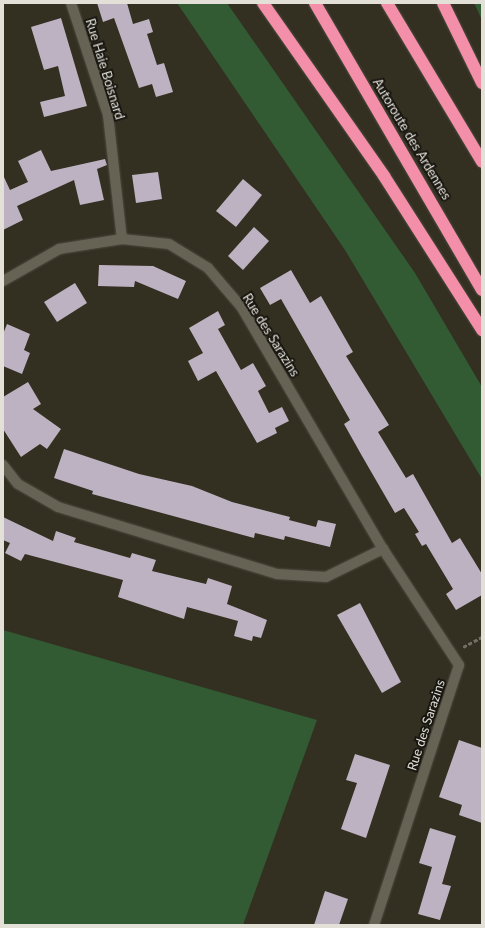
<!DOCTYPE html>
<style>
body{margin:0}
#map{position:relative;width:485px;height:928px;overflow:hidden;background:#332f21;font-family:Lato,sans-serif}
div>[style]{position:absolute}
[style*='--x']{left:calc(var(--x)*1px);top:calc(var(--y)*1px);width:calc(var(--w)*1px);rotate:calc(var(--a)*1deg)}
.green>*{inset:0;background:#325a33}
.building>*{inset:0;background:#bcb2c1}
.path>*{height:2.5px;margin-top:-1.25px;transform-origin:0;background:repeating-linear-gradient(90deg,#736f63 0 4px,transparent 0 6px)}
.roads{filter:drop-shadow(0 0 1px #4e4b40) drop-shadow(0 0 1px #4e4b40)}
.street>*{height:10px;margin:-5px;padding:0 5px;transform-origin:5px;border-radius:5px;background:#676354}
.highway>*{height:12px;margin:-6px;padding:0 6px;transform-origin:6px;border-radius:6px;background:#f38fa8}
span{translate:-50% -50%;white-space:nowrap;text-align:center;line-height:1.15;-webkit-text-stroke:4px #191711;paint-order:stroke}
.street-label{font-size:13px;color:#e3e0d8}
.frame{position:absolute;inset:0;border:4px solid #e3e0d8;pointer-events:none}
</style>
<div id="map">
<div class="green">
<i style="clip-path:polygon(177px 3px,227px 3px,415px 273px,482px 387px,482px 479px,345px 250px)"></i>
<i style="clip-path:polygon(474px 3px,482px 3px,482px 20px)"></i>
<i style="clip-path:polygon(3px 630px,317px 720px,243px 925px,3px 925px)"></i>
</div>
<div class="building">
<i style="clip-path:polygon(97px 3px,127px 3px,133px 24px,149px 19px,153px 32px,147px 34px,157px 65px,164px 63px,173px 92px,156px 97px,152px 84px,139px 88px,114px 18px,103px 22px)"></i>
<i style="clip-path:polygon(61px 18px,87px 106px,44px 117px,40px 102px,65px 96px,58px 66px,44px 70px,31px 27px)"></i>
<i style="clip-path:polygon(41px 150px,51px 171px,105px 159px,107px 165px,97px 169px,104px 200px,80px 205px,74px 180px,17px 206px,23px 220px,3px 230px,3px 175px,10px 190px,28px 182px,18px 161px)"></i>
<i style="clip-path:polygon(158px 172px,162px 199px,136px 203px,132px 175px)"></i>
<i style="clip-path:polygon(243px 179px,262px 195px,236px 227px,216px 211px)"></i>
<i style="clip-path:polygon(254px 227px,269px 241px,243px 270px,228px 256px)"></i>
<i style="clip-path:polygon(99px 265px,153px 266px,186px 281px,178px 299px,135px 281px,134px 287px,98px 286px)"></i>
<i style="clip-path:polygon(291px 270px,310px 303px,321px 296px,353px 352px,346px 356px,389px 425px,378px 432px,406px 478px,413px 474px,452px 543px,460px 538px,482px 574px,482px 595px,456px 610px,446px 594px,453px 589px,426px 544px,422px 546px,415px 534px,419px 532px,404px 508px,395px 513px,362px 456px,344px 424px,350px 420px,281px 299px,270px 305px,260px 288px)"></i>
<i style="clip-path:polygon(75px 283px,87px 303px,57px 322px,44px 302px)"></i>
<i style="clip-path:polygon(218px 311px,225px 325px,218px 329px,241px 370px,253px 363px,266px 386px,258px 391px,269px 413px,282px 407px,289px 421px,275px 428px,277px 433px,257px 443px,216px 371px,198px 381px,188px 361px,203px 353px,189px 328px)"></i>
<i style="clip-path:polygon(7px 324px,30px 334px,24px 350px,30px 353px,22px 374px,3px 366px,3px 334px)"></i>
<i style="clip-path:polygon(28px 382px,41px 404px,33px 409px,61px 429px,47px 449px,40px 444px,21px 457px,3px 429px,3px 397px)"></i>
<i style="clip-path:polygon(64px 449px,139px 474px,192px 486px,232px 502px,290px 517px,289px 520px,316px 527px,318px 520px,336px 524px,330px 547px,285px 536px,284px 540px,255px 533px,254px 538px,92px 494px,93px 491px,54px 478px)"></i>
<i style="clip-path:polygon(3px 517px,53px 541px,56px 531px,76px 538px,74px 542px,130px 558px,132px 553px,156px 560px,152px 571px,206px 584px,208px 578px,232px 586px,227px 604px,267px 620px,261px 638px,253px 636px,252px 641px,234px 636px,238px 621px,187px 607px,184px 619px,118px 597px,123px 580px,25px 554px,21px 561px,5px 553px,10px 543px,3px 540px)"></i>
<i style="clip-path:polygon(360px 603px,401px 682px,382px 693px,337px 615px)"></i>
<i style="clip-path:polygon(459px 740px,482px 748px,482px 823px,459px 815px,462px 805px,439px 797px)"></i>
<i style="clip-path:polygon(355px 754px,390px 765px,366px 838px,341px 829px,357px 783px,346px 780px)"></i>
<i style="clip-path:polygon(430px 828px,456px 836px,442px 884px,451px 886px,440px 920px,418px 914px,432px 867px,419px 863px)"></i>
<i style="clip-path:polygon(325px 891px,348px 899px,339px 925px,314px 925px)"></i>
</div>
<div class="path">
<i style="--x:463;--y:647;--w:21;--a:-28"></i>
</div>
<div class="roads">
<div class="street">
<i style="--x:71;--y:3;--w:118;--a:71.7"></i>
<i style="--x:108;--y:115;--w:125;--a:83.6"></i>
<i style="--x:3;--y:281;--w:64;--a:-29.7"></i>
<i style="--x:59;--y:249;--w:64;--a:-9"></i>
<i style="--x:122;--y:239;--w:47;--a:6.1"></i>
<i style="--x:169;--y:244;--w:46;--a:31.6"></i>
<i style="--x:208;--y:268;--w:52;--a:49.6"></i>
<i style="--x:242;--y:308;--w:279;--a:59.7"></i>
<i style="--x:383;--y:549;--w:139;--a:56.8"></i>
<i style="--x:459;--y:665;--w:274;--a:108.1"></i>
<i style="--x:3;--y:465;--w:24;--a:52"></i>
<i style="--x:18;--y:484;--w:46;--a:29.9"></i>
<i style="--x:58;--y:507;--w:229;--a:17"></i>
<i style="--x:277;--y:574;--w:49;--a:3.5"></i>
<i style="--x:326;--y:577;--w:64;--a:-26.2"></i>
</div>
<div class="highway">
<i style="--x:263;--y:3;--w:211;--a:55"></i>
<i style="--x:384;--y:176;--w:183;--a:57.5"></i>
<i style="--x:315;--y:3;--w:332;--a:59.8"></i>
<i style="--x:387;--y:3;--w:185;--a:59.1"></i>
<i style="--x:443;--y:3;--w:89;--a:64"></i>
</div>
</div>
<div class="street-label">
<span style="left:105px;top:69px;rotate:73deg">Rue Haie Boisnard</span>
<span style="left:412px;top:139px;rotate:59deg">Autoroute des Ardennes</span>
<span style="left:271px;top:335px;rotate:58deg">Rue des Sarazins</span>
<span style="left:426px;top:725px;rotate:-72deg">Rue des Sarazins</span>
</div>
<div class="frame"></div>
</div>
